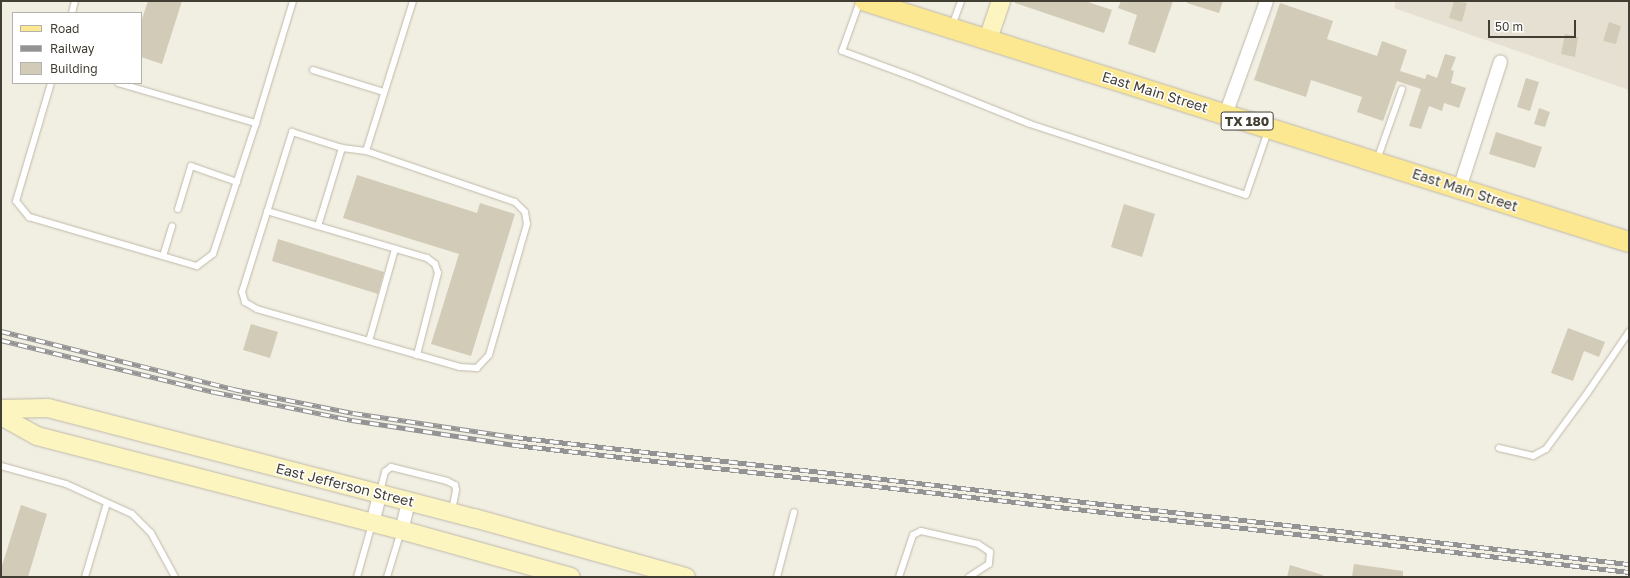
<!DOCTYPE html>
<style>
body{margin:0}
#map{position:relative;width:1630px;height:578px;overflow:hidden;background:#f1eee2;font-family:"Golos Text",sans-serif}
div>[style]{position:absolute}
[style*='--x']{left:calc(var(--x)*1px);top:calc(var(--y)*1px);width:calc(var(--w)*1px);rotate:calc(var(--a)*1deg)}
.residential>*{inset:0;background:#e5e0d1}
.building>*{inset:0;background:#d2cbb8}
.roads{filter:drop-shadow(0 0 1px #bfb9a8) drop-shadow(0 0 1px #bfb9a8)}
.service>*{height:6px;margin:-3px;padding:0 3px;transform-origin:3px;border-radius:3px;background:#fff}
.minor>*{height:13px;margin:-6.5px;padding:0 6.5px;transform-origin:6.5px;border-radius:6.5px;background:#fff}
.secondary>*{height:18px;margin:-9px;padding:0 9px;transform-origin:9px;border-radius:9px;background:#fdf5c0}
.primary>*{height:20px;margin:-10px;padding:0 10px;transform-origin:10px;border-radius:10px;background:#fce890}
.rail>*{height:4.5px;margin-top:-2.25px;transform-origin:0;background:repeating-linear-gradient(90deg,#fff 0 9px,#939393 0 18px);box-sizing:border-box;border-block:1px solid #939393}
span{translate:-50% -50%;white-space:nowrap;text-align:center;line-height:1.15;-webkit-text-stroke:3px #fff;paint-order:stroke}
.shield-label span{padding:1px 3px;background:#fff;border:1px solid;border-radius:3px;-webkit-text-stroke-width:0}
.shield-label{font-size:13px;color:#423e33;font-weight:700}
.street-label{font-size:14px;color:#423e33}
.frame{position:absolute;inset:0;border:2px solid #423e33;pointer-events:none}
.legend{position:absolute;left:12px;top:12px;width:130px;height:72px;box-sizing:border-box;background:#fff;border:1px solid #b3b2ad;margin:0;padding:5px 7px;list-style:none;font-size:12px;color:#423e33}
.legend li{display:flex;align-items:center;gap:8px;height:20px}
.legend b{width:20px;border:1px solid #b3b2ad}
.scale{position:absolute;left:1488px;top:20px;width:88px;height:18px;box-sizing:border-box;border:2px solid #423e33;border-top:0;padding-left:5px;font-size:12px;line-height:14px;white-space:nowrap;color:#423e33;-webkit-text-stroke:3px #fff;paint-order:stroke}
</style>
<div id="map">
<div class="residential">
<i style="clip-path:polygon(1396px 1px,1629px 1px,1629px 90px,1394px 8px)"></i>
</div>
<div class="building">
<i style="clip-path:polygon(148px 1px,182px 1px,162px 64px,141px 57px,141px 22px)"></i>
<i style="clip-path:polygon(1015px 1px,1085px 1px,1112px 10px,1104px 33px,1015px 3px)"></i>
<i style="clip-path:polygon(1121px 1px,1173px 1px,1155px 53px,1128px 44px,1137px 15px,1118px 8px)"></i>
<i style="clip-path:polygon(1188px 1px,1223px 1px,1219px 13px,1187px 3px)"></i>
<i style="clip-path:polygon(1454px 1px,1467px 3px,1462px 22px,1449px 18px)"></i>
<i style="clip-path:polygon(1280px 3px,1333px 21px,1327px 39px,1377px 56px,1382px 41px,1407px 50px,1400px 71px,1425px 79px,1427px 74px,1437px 78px,1445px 54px,1456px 57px,1451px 70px,1454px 71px,1451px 83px,1466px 88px,1459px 108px,1444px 103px,1442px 111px,1429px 106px,1421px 129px,1409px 126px,1421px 89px,1397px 81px,1383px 121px,1357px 112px,1362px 97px,1311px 80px,1306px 97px,1254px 80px)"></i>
<i style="clip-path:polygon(1609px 22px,1621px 26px,1616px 44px,1603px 41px)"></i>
<i style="clip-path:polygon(1565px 34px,1578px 37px,1575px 57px,1561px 54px)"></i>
<i style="clip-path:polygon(1526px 78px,1539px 82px,1530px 111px,1517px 107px)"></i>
<i style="clip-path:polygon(1539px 108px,1550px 112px,1545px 127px,1534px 124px)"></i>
<i style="clip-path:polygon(1496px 132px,1542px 147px,1535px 168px,1489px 154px)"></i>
<i style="clip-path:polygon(357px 175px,477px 213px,480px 203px,515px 214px,471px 356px,431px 344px,459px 254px,343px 218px)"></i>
<i style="clip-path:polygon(1124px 204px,1155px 214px,1142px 257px,1111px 247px)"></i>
<i style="clip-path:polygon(278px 239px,384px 272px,378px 294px,272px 261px)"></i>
<i style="clip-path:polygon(251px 324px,278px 332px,270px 358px,243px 350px)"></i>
<i style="clip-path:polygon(1568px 328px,1605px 342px,1599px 357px,1584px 351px,1573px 381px,1551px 373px)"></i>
<i style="clip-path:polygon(21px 505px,47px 514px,28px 577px,1px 577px,1px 569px)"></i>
<i style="clip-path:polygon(1354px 564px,1403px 571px,1403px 577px,1352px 577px)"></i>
<i style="clip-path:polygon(1290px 565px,1323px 575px,1323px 577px,1287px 577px)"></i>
</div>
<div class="roads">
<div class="service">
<i style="--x:860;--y:1;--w:53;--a:109.8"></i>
<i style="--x:842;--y:51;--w:72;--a:20.2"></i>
<i style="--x:910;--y:76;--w:129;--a:21.8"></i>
<i style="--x:1030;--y:124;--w:227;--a:18.2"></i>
<i style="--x:1246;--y:195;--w:68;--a:-71"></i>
<i style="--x:72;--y:13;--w:12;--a:-76"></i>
<i style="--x:952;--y:26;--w:27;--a:-70"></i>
<i style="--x:313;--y:70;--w:74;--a:17.2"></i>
<i style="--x:51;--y:83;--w:123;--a:106.5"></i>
<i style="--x:16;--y:201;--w:21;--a:51"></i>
<i style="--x:29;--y:217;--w:175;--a:16.3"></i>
<i style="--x:197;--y:266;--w:20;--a:-37"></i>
<i style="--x:213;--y:254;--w:138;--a:-71.8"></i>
<i style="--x:256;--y:123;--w:127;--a:-73.1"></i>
<i style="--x:118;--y:83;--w:144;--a:16.2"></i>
<i style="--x:366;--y:151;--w:157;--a:18.9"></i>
<i style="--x:515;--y:202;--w:14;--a:45"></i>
<i style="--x:525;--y:212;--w:12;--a:81"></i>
<i style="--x:527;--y:224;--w:136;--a:106.2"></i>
<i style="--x:489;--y:355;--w:18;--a:133"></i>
<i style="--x:477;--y:368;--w:17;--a:-177"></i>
<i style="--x:460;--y:367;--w:211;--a:-164.1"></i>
<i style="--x:257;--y:309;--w:14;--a:-150"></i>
<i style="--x:245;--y:302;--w:10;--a:-107"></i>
<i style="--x:242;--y:292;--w:168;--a:-72.6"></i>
<i style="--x:292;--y:132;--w:52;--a:17.7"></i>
<i style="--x:342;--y:148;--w:24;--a:7"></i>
<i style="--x:366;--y:151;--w:157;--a:-72.6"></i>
<i style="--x:1377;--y:160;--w:75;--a:-70.6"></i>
<i style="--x:178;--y:209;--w:45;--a:-73.2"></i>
<i style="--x:191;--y:166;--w:49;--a:19.2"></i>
<i style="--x:267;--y:211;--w:167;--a:16.4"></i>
<i style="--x:427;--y:258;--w:10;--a:37"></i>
<i style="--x:435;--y:264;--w:9;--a:72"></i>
<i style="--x:438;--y:273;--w:85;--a:104.4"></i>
<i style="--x:318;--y:226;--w:82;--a:-72.9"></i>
<i style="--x:163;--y:256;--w:31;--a:-73"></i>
<i style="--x:369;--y:341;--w:96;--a:-74.2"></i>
<i style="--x:1499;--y:448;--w:35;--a:13"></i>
<i style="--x:1533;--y:456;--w:15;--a:-28"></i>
<i style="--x:1546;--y:449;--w:71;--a:-53.6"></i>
<i style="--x:1588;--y:392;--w:73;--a:-55.7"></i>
<i style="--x:1;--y:466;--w:67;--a:15.5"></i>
<i style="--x:66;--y:484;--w:72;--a:24.4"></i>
<i style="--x:132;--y:514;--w:27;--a:45"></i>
<i style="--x:151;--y:533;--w:50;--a:61.4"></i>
<i style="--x:380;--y:492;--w:21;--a:-76"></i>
<i style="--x:385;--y:472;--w:8;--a:-40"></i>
<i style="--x:391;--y:467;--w:58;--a:14"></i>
<i style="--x:447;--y:481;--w:9;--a:27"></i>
<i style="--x:455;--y:485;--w:5;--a:79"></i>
<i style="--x:456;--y:490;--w:20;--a:101"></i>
<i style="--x:85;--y:577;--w:77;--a:-73.4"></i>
<i style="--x:357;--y:577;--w:55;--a:-74.2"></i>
<i style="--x:387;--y:577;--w:48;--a:-73.1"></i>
<i style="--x:777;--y:577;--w:67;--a:-75.3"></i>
<i style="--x:899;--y:577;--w:44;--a:-71.6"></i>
<i style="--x:913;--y:535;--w:9;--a:-27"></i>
<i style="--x:921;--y:531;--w:58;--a:12.8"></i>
<i style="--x:978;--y:544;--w:14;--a:34"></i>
<i style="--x:990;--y:552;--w:12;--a:95"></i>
<i style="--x:989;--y:564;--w:24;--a:147"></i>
</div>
<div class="minor">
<i style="--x:1225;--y:114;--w:120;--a:-70.1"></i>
<i style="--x:1459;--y:188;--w:133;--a:-72.1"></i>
<i style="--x:372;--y:523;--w:29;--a:-76"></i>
<i style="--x:401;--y:530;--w:30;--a:-76"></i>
</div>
<div class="secondary">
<i style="--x:988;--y:39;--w:40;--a:-71.1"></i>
<i style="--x:1;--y:409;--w:47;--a:-1.2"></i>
<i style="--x:48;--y:408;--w:440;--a:14.5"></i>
<i style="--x:474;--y:518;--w:220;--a:15.6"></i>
<i style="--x:1;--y:416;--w:41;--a:29.1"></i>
<i style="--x:37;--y:436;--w:376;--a:14.5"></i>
<i style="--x:401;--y:530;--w:176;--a:15.5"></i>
</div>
<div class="primary">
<i style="--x:865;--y:1;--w:801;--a:17.51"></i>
</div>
</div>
<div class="rail">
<i style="--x:1;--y:331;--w:239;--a:14"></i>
<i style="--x:233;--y:389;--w:122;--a:11.3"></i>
<i style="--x:353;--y:413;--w:163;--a:8.5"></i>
<i style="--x:514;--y:437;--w:1122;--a:6.5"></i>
<i style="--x:1;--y:340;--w:220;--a:13.7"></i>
<i style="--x:215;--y:392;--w:140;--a:11.6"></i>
<i style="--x:352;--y:420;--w:165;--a:8.7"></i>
<i style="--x:515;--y:445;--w:1121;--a:6.5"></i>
</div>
<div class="shield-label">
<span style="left:1247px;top:121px">TX 180</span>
</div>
<div class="street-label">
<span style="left:1155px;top:92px;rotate:17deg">East Main Street</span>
<span style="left:1465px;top:190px;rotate:18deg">East Main Street</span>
<span style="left:345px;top:485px;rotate:14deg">East Jefferson Street</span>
</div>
<div class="frame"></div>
<ul class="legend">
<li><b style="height:5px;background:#fce890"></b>Road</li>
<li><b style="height:5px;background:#939393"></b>Railway</li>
<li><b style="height:11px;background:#d2cbb8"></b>Building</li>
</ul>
<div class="scale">50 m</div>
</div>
